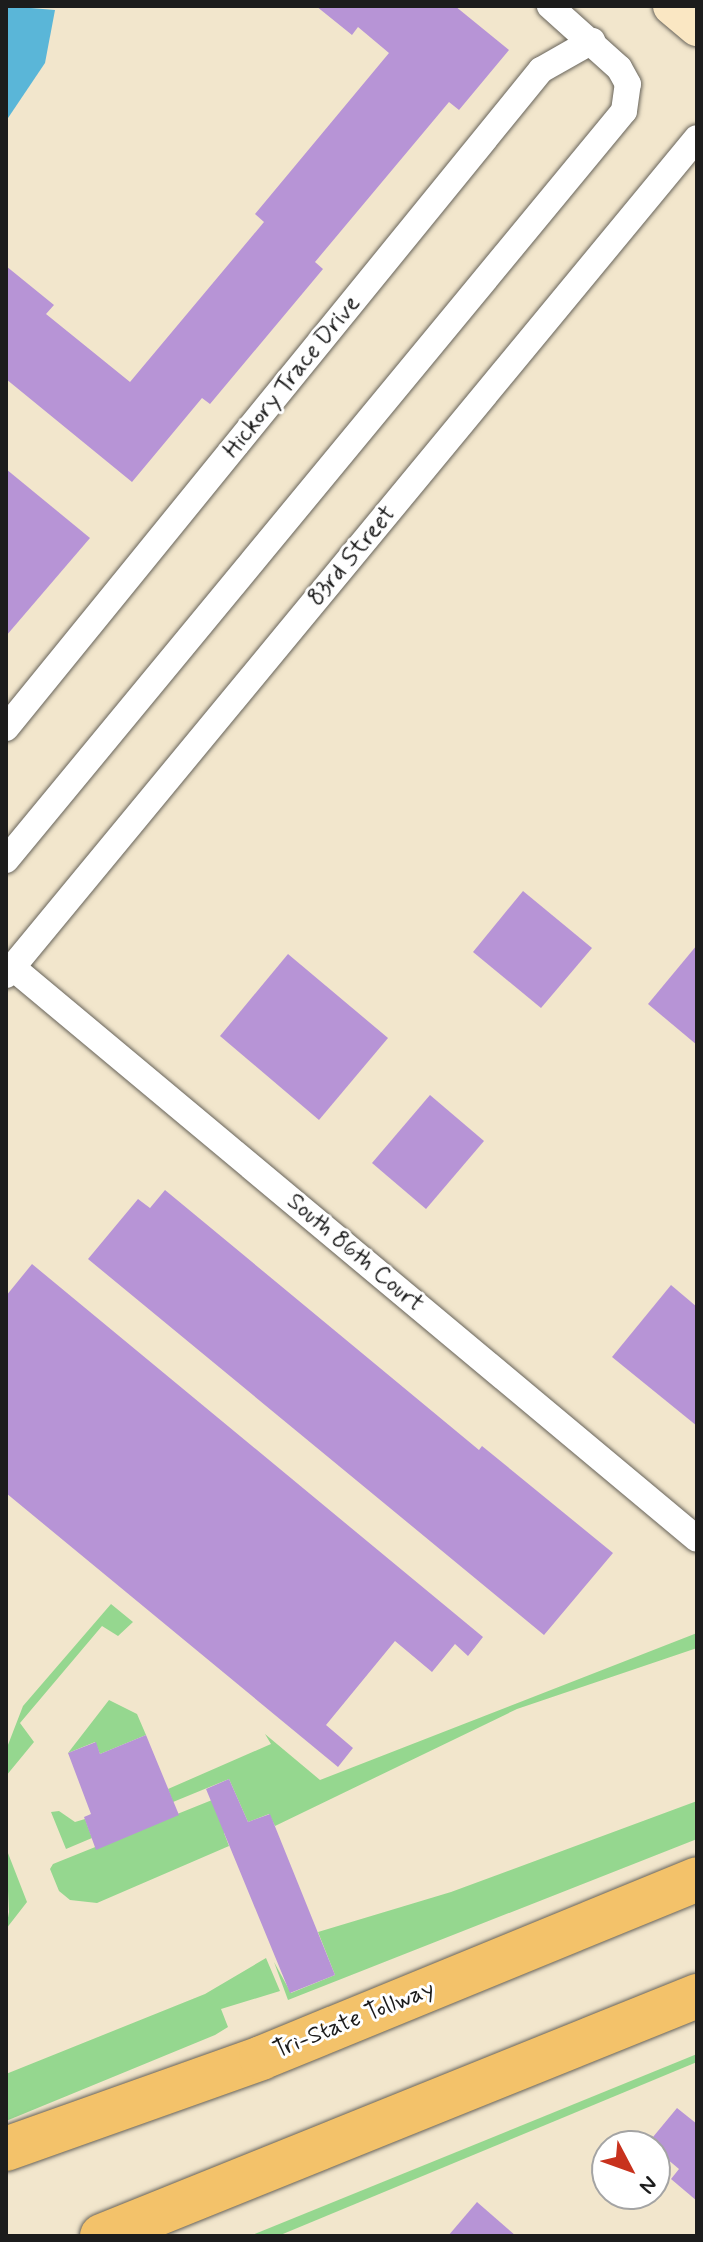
<!DOCTYPE html>
<style>
body{margin:0}
#map{position:relative;width:703px;height:2242px;overflow:hidden;background:#f2e6cc;font-family:Mynerve,sans-serif}
div>[style]{position:absolute}
[style*='--x']{left:calc(var(--x)*1px);top:calc(var(--y)*1px);width:calc(var(--w)*1px);rotate:calc(var(--a)*1deg)}
.green>*{inset:0;background:#95d78f}
.water>*{inset:0;background:#5ab6d8}
.building>*{inset:0;background:#b794d6}
.roads{filter:drop-shadow(0 0 2px #67635a) drop-shadow(0 0 2px #67635a)}
.street>*{height:26px;margin:-13px;padding:0 13px;transform-origin:13px;border-radius:13px;background:#fff}
.secondary>*{height:38px;margin:-19px;padding:0 19px;transform-origin:19px;border-radius:19px;background:#fae7c3}
.highway>*{height:44px;margin:-22px;padding:0 22px;transform-origin:22px;border-radius:22px;background:#f3c26a}
span{translate:-50% -50%;white-space:nowrap;text-align:center;line-height:1.15;-webkit-text-stroke:6px #fff;paint-order:stroke}
.street-label{font-size:24px;color:#1c1c1c}
.frame{position:absolute;inset:0;border:8px solid #1c1c1c;pointer-events:none}
.north{position:absolute;left:591px;top:2130px;width:80px;height:80px;box-sizing:border-box;background:#fff;border:2px solid #a4a4a4;border-radius:50%;rotate:131deg;font-size:22px;font-weight:700;line-height:32px;text-align:center;color:#1c1c1c}
.north::after{content:'';display:block;margin:auto;width:28px;height:36px;background:#c8321e;clip-path:polygon(50% 0,100% 100%,50% 72%,0 100%)}
</style>
<div id="map">
<div class="green">
<i style="clip-path:polygon(111px 1604px,133px 1622px,118px 1636px,102px 1626px,20px 1723px,34px 1742px,6px 1776px,6px 1750px,23px 1706px)"></i>
<i style="clip-path:polygon(697px 1633px,697px 1648px,517px 1709px,275px 1826px,269px 1814px,248px 1822px,229px 1779px,173px 1802px,168px 1789px,271px 1744px,265px 1734px,320px 1780px)"></i>
<i style="clip-path:polygon(109px 1700px,137px 1714px,146px 1735px,100px 1754px,95px 1742px,68px 1753px)"></i>
<i style="clip-path:polygon(222px 1796px,235px 1829px,224px 1833px,229px 1846px,97px 1903px,70px 1900px,59px 1891px,50px 1869px,53px 1864px)"></i>
<i style="clip-path:polygon(697px 1801px,697px 1839px,288px 2000px,274px 1962px,291px 1993px,335px 1975px,318px 1932px,451px 1892px)"></i>
<i style="clip-path:polygon(59px 1811px,75px 1822px,85px 1819px,92px 1838px,66px 1849px,51px 1812px)"></i>
<i style="clip-path:polygon(6px 1848px,27px 1902px,6px 1929px,9px 1912px)"></i>
<i style="clip-path:polygon(266px 1958px,280px 1991px,221px 2009px,228px 2027px,215px 2035px,6px 2121px,6px 2074px,205px 1994px)"></i>
<i style="clip-path:polygon(697px 2054px,697px 2062px,278px 2236px,250px 2236px)"></i>
</div>
<div class="water">
<i style="clip-path:polygon(6px 6px,55px 10px,45px 63px,6px 121px)"></i>
</div>
<div class="building">
<i style="clip-path:polygon(316px 6px,455px 6px,509px 50px,459px 110px,449px 102px,315px 262px,323px 269px,210px 404px,202px 398px,132px 482px,6px 379px,6px 266px,54px 305px,46px 314px,130px 382px,264px 222px,255px 214px,389px 53px,358px 27px,352px 35px)"></i>
<i style="clip-path:polygon(6px 469px,90px 538px,6px 636px)"></i>
<i style="clip-path:polygon(523px 891px,592px 948px,541px 1008px,473px 952px)"></i>
<i style="clip-path:polygon(697px 945px,697px 1045px,648px 1004px)"></i>
<i style="clip-path:polygon(288px 954px,388px 1038px,319px 1120px,220px 1036px)"></i>
<i style="clip-path:polygon(430px 1095px,484px 1141px,426px 1209px,372px 1163px)"></i>
<i style="clip-path:polygon(165px 1190px,479px 1450px,482px 1446px,613px 1553px,544px 1635px,88px 1259px,138px 1199px,150px 1208px)"></i>
<i style="clip-path:polygon(32px 1264px,483px 1637px,468px 1656px,455px 1644px,432px 1672px,395px 1641px,326px 1725px,353px 1748px,338px 1767px,6px 1493px,6px 1296px)"></i>
<i style="clip-path:polygon(671px 1285px,697px 1307px,697px 1426px,612px 1357px)"></i>
<i style="clip-path:polygon(146px 1735px,179px 1815px,96px 1850px,84px 1817px,91px 1814px,68px 1753px,96px 1742px,100px 1754px)"></i>
<i style="clip-path:polygon(229px 1779px,248px 1822px,270px 1814px,335px 1975px,290px 1993px,206px 1789px)"></i>
<i style="clip-path:polygon(677px 2108px,697px 2124px,697px 2201px,671px 2179px,679px 2169px,648px 2143px)"></i>
<i style="clip-path:polygon(477px 2202px,516px 2236px,448px 2236px)"></i>
</div>
<div class="roads">
<div class="street">
<i style="--x:6;--y:728;--w:848;--a:-50.89"></i>
<i style="--x:541;--y:70;--w:59;--a:-29.6"></i>
<i style="--x:6;--y:860;--w:971;--a:-50.47"></i>
<i style="--x:624;--y:111;--w:27;--a:-82"></i>
<i style="--x:628;--y:84;--w:18;--a:-119"></i>
<i style="--x:619;--y:68;--w:93;--a:-138.1"></i>
<i style="--x:12;--y:967;--w:892;--a:39.86"></i>
<i style="--x:6;--y:975;--w:1085;--a:-50.46"></i>
</div>
<div class="secondary">
<i style="--x:672;--y:6;--w:33;--a:40"></i>
</div>
<div class="highway">
<i style="--x:6;--y:2149;--w:271;--a:-19.6"></i>
<i style="--x:261;--y:2058;--w:471;--a:-22.3"></i>
<i style="--x:102;--y:2236;--w:642;--a:-21.97"></i>
</div>
</div>
<div class="street-label">
<span style="left:292px;top:377px;rotate:-51deg">Hickory Trace Drive</span>
<span style="left:352px;top:556px;rotate:-50deg">83rd Street</span>
<span style="left:355px;top:1253px;rotate:40deg">South 86th Court</span>
<span style="left:354px;top:2020px;rotate:-22deg">Tri-State Tollway</span>
</div>
<div class="frame"></div>
<div class="north">N</div>
</div>
